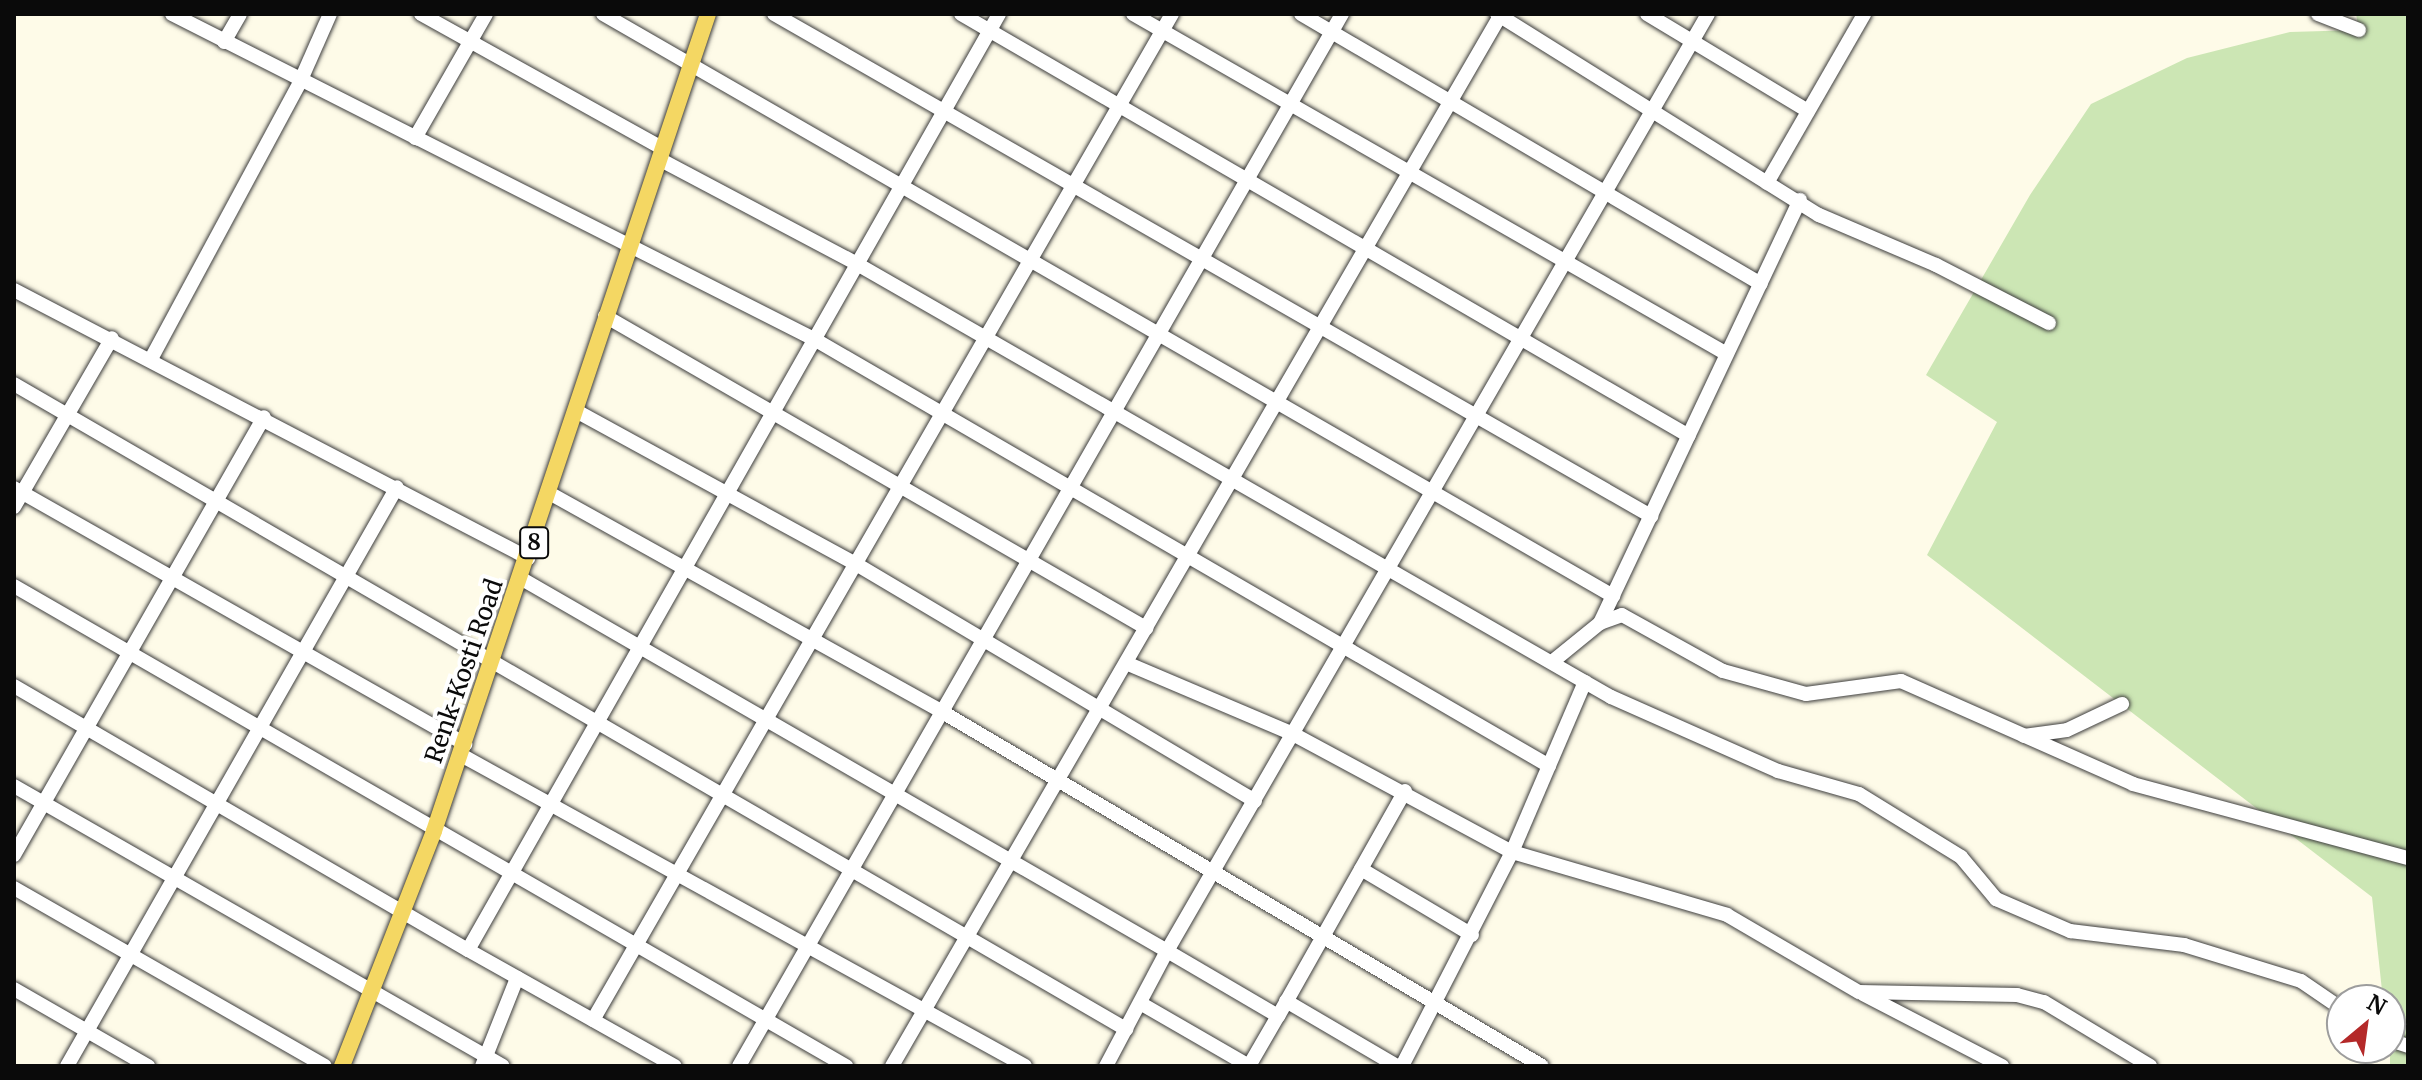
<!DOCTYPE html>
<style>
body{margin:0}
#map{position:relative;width:2422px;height:1080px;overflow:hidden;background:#fefbe8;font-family:Merriweather,serif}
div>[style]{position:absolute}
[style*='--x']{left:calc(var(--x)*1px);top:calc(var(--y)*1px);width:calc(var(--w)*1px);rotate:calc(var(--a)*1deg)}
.green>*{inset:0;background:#cce6b4}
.roads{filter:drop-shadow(0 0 2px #3d3d3d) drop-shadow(0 0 2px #3d3d3d)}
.minor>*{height:14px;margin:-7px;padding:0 7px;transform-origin:7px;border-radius:7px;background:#fff}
.major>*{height:16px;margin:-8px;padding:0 8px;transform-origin:8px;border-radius:8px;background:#f4d763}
span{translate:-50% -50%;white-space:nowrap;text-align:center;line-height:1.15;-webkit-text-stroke:8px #fff;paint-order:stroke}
.shield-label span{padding:2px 6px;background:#fff;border:2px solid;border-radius:6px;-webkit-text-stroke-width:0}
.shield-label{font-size:22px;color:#0a0a0a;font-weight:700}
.street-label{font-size:24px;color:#0a0a0a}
.frame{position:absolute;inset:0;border:16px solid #0a0a0a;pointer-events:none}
.north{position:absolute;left:2326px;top:984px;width:80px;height:80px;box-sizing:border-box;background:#fff;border:2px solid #9d9d9d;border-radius:50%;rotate:29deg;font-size:22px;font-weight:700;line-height:32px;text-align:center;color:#0a0a0a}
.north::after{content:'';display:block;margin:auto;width:28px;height:36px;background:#b42929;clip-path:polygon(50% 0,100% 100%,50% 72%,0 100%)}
</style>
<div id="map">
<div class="green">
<i style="clip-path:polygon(2356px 14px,2408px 14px,2408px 1066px,2390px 1066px,2390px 1000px,2383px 1000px,2372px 897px,1927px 555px,1997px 422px,1926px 375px,2030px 195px,2091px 104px,2187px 58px,2290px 32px,2359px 30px)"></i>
</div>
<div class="roads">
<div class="minor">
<i style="--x:172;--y:14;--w:720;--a:26.85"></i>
<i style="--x:814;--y:339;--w:850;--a:30.15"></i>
<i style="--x:421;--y:14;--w:276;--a:29.1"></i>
<i style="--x:603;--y:14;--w:1166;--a:29.95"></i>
<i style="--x:774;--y:14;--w:1011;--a:29.79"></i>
<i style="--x:961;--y:14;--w:841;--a:30.1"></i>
<i style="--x:1133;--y:14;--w:684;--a:29.79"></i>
<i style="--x:1301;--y:14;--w:533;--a:30.41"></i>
<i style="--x:1497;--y:14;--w:380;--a:32"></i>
<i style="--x:1819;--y:215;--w:127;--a:23.1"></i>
<i style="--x:1936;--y:265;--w:127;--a:27.2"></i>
<i style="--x:1647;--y:14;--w:188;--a:31.1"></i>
<i style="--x:2318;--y:14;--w:44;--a:21.3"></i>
<i style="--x:224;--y:42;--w:32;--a:-60"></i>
<i style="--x:415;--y:138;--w:143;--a:-60.2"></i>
<i style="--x:659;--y:159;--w:224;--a:27.9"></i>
<i style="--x:857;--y:264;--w:869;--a:29.87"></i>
<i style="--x:1611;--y:697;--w:183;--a:23.9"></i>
<i style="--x:1778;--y:771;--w:84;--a:15.9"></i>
<i style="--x:1859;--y:794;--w:120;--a:31.7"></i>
<i style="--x:1961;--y:857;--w:55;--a:50.2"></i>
<i style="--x:1996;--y:899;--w:81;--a:23.4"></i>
<i style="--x:2070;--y:931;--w:115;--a:7"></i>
<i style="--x:2184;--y:945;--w:122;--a:17.1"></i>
<i style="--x:2301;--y:981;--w:50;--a:34.3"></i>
<i style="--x:1767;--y:183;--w:195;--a:-60.1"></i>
<i style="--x:14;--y:290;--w:580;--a:27.54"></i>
<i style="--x:605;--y:316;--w:625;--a:29.97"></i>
<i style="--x:151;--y:359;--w:315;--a:-61.7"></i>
<i style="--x:300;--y:82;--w:74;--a:-66.2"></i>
<i style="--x:14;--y:384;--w:1286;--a:30.12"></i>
<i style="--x:578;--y:412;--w:317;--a:28.7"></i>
<i style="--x:856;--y:564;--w:464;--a:30.7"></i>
<i style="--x:14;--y:488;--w:519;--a:29.58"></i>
<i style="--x:551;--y:494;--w:444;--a:29.1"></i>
<i style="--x:939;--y:710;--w:700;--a:30.56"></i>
<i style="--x:14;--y:507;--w:195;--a:-59.9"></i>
<i style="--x:522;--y:579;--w:745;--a:29.97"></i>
<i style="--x:1167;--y:951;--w:130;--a:117.9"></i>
<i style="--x:14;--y:586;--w:961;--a:29.98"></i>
<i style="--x:1600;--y:623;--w:468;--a:-64.7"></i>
<i style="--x:1552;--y:662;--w:62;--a:-39.1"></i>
<i style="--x:1600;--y:623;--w:23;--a:-20"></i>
<i style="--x:1622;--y:615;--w:115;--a:29"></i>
<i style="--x:1723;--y:671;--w:86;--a:15.5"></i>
<i style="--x:1806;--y:694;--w:96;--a:-7.8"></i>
<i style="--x:1901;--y:681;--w:254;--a:23.9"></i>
<i style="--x:2133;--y:784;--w:285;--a:15.1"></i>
<i style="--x:1126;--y:663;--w:181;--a:23"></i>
<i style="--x:1293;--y:734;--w:249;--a:28.3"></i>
<i style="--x:1512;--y:852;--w:224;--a:16.3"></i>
<i style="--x:1727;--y:915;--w:153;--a:30.3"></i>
<i style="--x:1859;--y:992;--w:158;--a:1.1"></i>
<i style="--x:2017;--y:995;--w:28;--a:15"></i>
<i style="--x:2044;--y:1002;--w:124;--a:31.1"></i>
<i style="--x:14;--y:686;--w:525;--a:30.18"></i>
<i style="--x:468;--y:950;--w:1076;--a:-60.43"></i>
<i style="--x:2024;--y:736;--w:43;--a:-7.9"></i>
<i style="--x:2067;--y:730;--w:61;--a:-25.3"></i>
<i style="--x:461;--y:755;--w:644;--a:28.87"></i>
<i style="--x:14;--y:786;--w:563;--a:29.8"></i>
<i style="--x:1405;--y:791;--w:258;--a:119.4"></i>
<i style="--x:1278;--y:1016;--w:129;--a:-149.6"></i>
<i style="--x:1167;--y:951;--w:1082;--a:-60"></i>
<i style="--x:14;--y:855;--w:504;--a:-60.28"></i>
<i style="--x:1361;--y:869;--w:129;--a:30.7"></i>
<i style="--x:14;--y:888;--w:358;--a:29.8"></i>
<i style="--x:468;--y:950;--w:237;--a:29.3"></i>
<i style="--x:14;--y:989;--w:155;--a:29.9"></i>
<i style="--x:1863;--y:994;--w:157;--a:27.4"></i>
<i style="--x:1286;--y:1001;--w:129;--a:30.4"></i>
<i style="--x:1140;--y:1003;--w:126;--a:30"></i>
<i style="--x:593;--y:1020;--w:1161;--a:-60.08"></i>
<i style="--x:2390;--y:1040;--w:19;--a:18"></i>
<i style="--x:67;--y:1066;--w:666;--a:-60.32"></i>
<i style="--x:482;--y:1066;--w:95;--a:-68.3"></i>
<i style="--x:739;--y:1066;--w:1213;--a:-60.18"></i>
<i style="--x:892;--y:1066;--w:1216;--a:-59.93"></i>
<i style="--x:1249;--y:1066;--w:58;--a:-59.9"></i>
<i style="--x:1402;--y:1066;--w:241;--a:-62.8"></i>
<i style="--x:1512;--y:852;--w:185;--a:-66.8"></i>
</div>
<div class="major">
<i style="--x:342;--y:1066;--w:252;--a:-68.6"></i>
<i style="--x:434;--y:831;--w:862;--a:-71.46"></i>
</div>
</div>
<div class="shield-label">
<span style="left:534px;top:543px">8</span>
</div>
<div class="street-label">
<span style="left:464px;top:671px;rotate:-71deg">Renk-Kosti Road</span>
</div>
<div class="frame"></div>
<div class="north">N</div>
</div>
